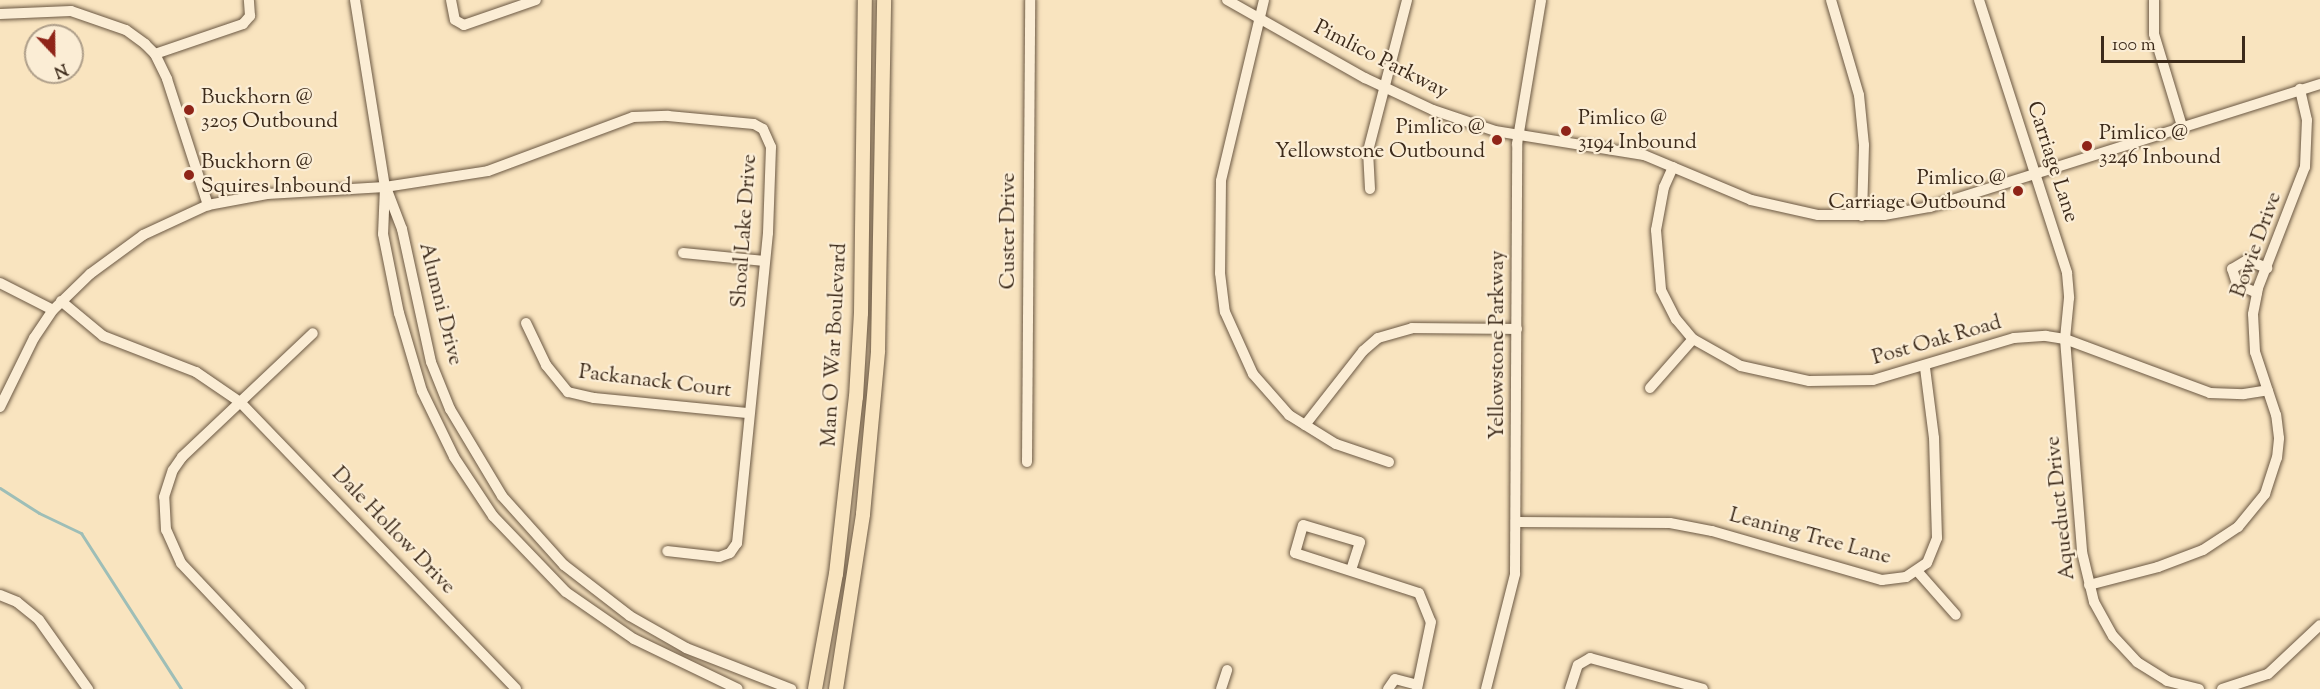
<!DOCTYPE html>
<style>
body{margin:0}
#map{position:relative;width:2320px;height:689px;overflow:hidden;background:#f9e4bf;font-family:"Sorts Mill Goudy",serif}
div>[style]{position:absolute}
[style*='--x']{left:calc(var(--x)*1px);top:calc(var(--y)*1px);width:calc(var(--w)*1px);rotate:calc(var(--a)*1deg)}
.stream>*{height:3px;margin:-1.5px;padding:0 1.5px;transform-origin:1.5px;border-radius:1.5px;background:#9ebeb7}
.roads{filter:drop-shadow(0 0 2px #6b5843) drop-shadow(0 0 2px #6b5843)}
.minor>*{height:10px;margin:-5px;padding:0 5px;transform-origin:5px;border-radius:5px;background:#fbedd5}
.major>*{height:14px;margin:-7px;padding:0 7px;transform-origin:7px;border-radius:7px;background:#f9e4bf}
.dots>*{width:16px;height:16px;translate:-50% -50%;box-sizing:border-box;border:3px solid #fbedd5;border-radius:50%}
span{translate:-50% -50%;white-space:nowrap;text-align:center;line-height:1.15;-webkit-text-stroke:4.5px #fbedd5;paint-order:stroke}
.street-label{font-size:21px;color:#3c2a1a}
.poi-label{font-size:21px;color:#3c2a1a}
.left{translate:0 -50%;text-align:left}
.right{translate:-100% -50%;text-align:right}
.north{position:absolute;left:24px;top:24px;width:60px;height:60px;box-sizing:border-box;background:#fbedd5;border:2px solid #af9f8a;border-radius:50%;rotate:158deg;font-size:16px;font-weight:700;line-height:24px;text-align:center;color:#3c2a1a}
.north::after{content:'';display:block;margin:auto;width:21px;height:27px;background:#8f2418;clip-path:polygon(50% 0,100% 100%,50% 72%,0 100%)}
.scale{position:absolute;left:2101px;top:36px;width:144px;height:27px;box-sizing:border-box;border:3px solid #3c2a1a;border-top:0;padding-left:8px;font-size:18px;line-height:21px;white-space:nowrap;color:#3c2a1a;-webkit-text-stroke:4px #fbedd5;paint-order:stroke}
</style>
<div id="map">
<div class="stream">
<i style="--x:0;--y:488;--w:46;--a:32.7"></i>
<i style="--x:39;--y:513;--w:47;--a:25.5"></i>
<i style="--x:81;--y:533;--w:185;--a:57.3"></i>
</div>
<div class="roads">
<div class="minor">
<i style="--x:355;--y:0;--w:189;--a:80.9"></i>
<i style="--x:385;--y:187;--w:47;--a:92.4"></i>
<i style="--x:383;--y:234;--w:81;--a:78.6"></i>
<i style="--x:399;--y:313;--w:81;--a:73.6"></i>
<i style="--x:422;--y:391;--w:73;--a:64.1"></i>
<i style="--x:454;--y:457;--w:71;--a:56.5"></i>
<i style="--x:493;--y:516;--w:105;--a:46.2"></i>
<i style="--x:566;--y:592;--w:83;--a:34.7"></i>
<i style="--x:634;--y:639;--w:115;--a:25.7"></i>
<i style="--x:451;--y:0;--w:20;--a:79"></i>
<i style="--x:455;--y:20;--w:10;--a:29"></i>
<i style="--x:464;--y:25;--w:76;--a:-19.1"></i>
<i style="--x:1227;--y:0;--w:159;--a:29.5"></i>
<i style="--x:1365;--y:78;--w:75;--a:25.2"></i>
<i style="--x:1433;--y:110;--w:65;--a:18.7"></i>
<i style="--x:1495;--y:131;--w:151;--a:9.2"></i>
<i style="--x:1644;--y:155;--w:116;--a:22.8"></i>
<i style="--x:1751;--y:200;--w:69;--a:12.6"></i>
<i style="--x:1818;--y:215;--w:66;--a:0"></i>
<i style="--x:1884;--y:215;--w:47;--a:-9.9"></i>
<i style="--x:1930;--y:207;--w:409;--a:-17.5"></i>
<i style="--x:1264;--y:0;--w:186;--a:103.4"></i>
<i style="--x:1221;--y:181;--w:92;--a:90.6"></i>
<i style="--x:1220;--y:273;--w:39;--a:83"></i>
<i style="--x:1225;--y:312;--w:68;--a:65.7"></i>
<i style="--x:1253;--y:374;--w:55;--a:48.7"></i>
<i style="--x:1289;--y:415;--w:55;--a:31.7"></i>
<i style="--x:1336;--y:444;--w:56;--a:18.8"></i>
<i style="--x:1831;--y:0;--w:99;--a:73.6"></i>
<i style="--x:1859;--y:95;--w:50;--a:84.3"></i>
<i style="--x:1864;--y:145;--w:71;--a:91.6"></i>
<i style="--x:1979;--y:0;--w:287;--a:72.1"></i>
<i style="--x:2067;--y:273;--w:25;--a:85"></i>
<i style="--x:2069;--y:298;--w:41;--a:95.6"></i>
<i style="--x:2065;--y:339;--w:214;--a:85.4"></i>
<i style="--x:2082;--y:552;--w:51;--a:76.5"></i>
<i style="--x:2094;--y:602;--w:39;--a:61"></i>
<i style="--x:2113;--y:636;--w:35;--a:47"></i>
<i style="--x:2137;--y:662;--w:36;--a:32"></i>
<i style="--x:2167;--y:681;--w:33;--a:14"></i>
<i style="--x:2154;--y:0;--w:34;--a:90"></i>
<i style="--x:2154;--y:34;--w:96;--a:73.1"></i>
<i style="--x:0;--y:14;--w:71;--a:-2.4"></i>
<i style="--x:71;--y:11;--w:58;--a:19.1"></i>
<i style="--x:126;--y:30;--w:24;--a:36"></i>
<i style="--x:145;--y:44;--w:14;--a:45"></i>
<i style="--x:155;--y:54;--w:28;--a:64"></i>
<i style="--x:167;--y:79;--w:133;--a:72"></i>
<i style="--x:155;--y:54;--w:93;--a:-18.8"></i>
<i style="--x:243;--y:24;--w:11;--a:-49"></i>
<i style="--x:250;--y:16;--w:16;--a:-94"></i>
<i style="--x:1673;--y:167;--w:22;--a:114"></i>
<i style="--x:1664;--y:187;--w:44;--a:100.5"></i>
<i style="--x:1656;--y:230;--w:60;--a:85.2"></i>
<i style="--x:1661;--y:290;--w:33;--a:63"></i>
<i style="--x:1676;--y:319;--w:26;--a:50"></i>
<i style="--x:1693;--y:339;--w:55;--a:29.4"></i>
<i style="--x:1741;--y:366;--w:70;--a:12.4"></i>
<i style="--x:1809;--y:381;--w:64;--a:-0.9"></i>
<i style="--x:1873;--y:380;--w:147;--a:-16.6"></i>
<i style="--x:2014;--y:338;--w:32;--a:-4"></i>
<i style="--x:2046;--y:336;--w:19;--a:9"></i>
<i style="--x:2065;--y:339;--w:155;--a:20.4"></i>
<i style="--x:2210;--y:393;--w:34;--a:2"></i>
<i style="--x:2244;--y:394;--w:24;--a:-9"></i>
<i style="--x:1370;--y:189;--w:38;--a:-93"></i>
<i style="--x:1368;--y:151;--w:156;--a:-75.5"></i>
<i style="--x:387;--y:190;--w:42;--a:69"></i>
<i style="--x:402;--y:229;--w:136;--a:77.7"></i>
<i style="--x:431;--y:362;--w:51;--a:68"></i>
<i style="--x:450;--y:409;--w:101;--a:59.1"></i>
<i style="--x:502;--y:496;--w:93;--a:48.1"></i>
<i style="--x:564;--y:565;--w:83;--a:37.7"></i>
<i style="--x:630;--y:616;--w:64;--a:29.7"></i>
<i style="--x:686;--y:648;--w:113;--a:21.3"></i>
<i style="--x:683;--y:253;--w:82;--a:5.6"></i>
<i style="--x:0;--y:283;--w:59;--a:27"></i>
<i style="--x:2257;--y:293;--w:22;--a:-156"></i>
<i style="--x:2237;--y:284;--w:16;--a:-108"></i>
<i style="--x:2232;--y:269;--w:17;--a:-31"></i>
<i style="--x:2247;--y:260;--w:22;--a:22"></i>
<i style="--x:61;--y:301;--w:55;--a:39.8"></i>
<i style="--x:103;--y:336;--w:100;--a:21.2"></i>
<i style="--x:196;--y:372;--w:53;--a:34.3"></i>
<i style="--x:240;--y:402;--w:398;--a:46.1"></i>
<i style="--x:526;--y:323;--w:47;--a:64.5"></i>
<i style="--x:546;--y:365;--w:35;--a:51"></i>
<i style="--x:568;--y:392;--w:27;--a:13"></i>
<i style="--x:594;--y:398;--w:154;--a:5.6"></i>
<i style="--x:1650;--y:388;--w:65;--a:-48.7"></i>
<i style="--x:0;--y:407;--w:77;--a:-63.8"></i>
<i style="--x:34;--y:338;--w:34;--a:-56"></i>
<i style="--x:53;--y:310;--w:52;--a:-44.2"></i>
<i style="--x:90;--y:274;--w:66;--a:-36.3"></i>
<i style="--x:143;--y:235;--w:72;--a:-24.8"></i>
<i style="--x:208;--y:205;--w:60;--a:-10.6"></i>
<i style="--x:267;--y:194;--w:118;--a:-3.4"></i>
<i style="--x:385;--y:187;--w:104;--a:-8.8"></i>
<i style="--x:488;--y:171;--w:155;--a:-20.4"></i>
<i style="--x:633;--y:117;--w:35;--a:-2"></i>
<i style="--x:668;--y:116;--w:86;--a:5.3"></i>
<i style="--x:754;--y:124;--w:10;--a:29"></i>
<i style="--x:763;--y:129;--w:20;--a:66"></i>
<i style="--x:771;--y:147;--w:86;--a:92"></i>
<i style="--x:768;--y:233;--w:312;--a:95.7"></i>
<i style="--x:737;--y:543;--w:12;--a:125"></i>
<i style="--x:730;--y:553;--w:12;--a:160"></i>
<i style="--x:719;--y:557;--w:52;--a:-173.4"></i>
<i style="--x:1305;--y:425;--w:94;--a:-51.9"></i>
<i style="--x:1363;--y:351;--w:20;--a:-41"></i>
<i style="--x:1378;--y:338;--w:35;--a:-16"></i>
<i style="--x:1412;--y:328;--w:105;--a:0.5"></i>
<i style="--x:1027;--y:462;--w:462;--a:-89.6"></i>
<i style="--x:1517;--y:522;--w:153;--a:0.4"></i>
<i style="--x:1670;--y:523;--w:43;--a:10.8"></i>
<i style="--x:1712;--y:531;--w:177;--a:16.1"></i>
<i style="--x:1882;--y:580;--w:24;--a:-7"></i>
<i style="--x:1906;--y:577;--w:25;--a:-34"></i>
<i style="--x:1927;--y:563;--w:27;--a:-68"></i>
<i style="--x:1937;--y:538;--w:100;--a:-91.7"></i>
<i style="--x:1934;--y:438;--w:71;--a:-97.3"></i>
<i style="--x:1351;--y:570;--w:29;--a:-72"></i>
<i style="--x:1360;--y:542;--w:59;--a:-163.4"></i>
<i style="--x:1303;--y:525;--w:29;--a:106"></i>
<i style="--x:1295;--y:553;--w:130;--a:17.9"></i>
<i style="--x:1419;--y:593;--w:31;--a:68"></i>
<i style="--x:1431;--y:622;--w:68;--a:101.8"></i>
<i style="--x:1918;--y:572;--w:57;--a:48.5"></i>
<i style="--x:2089;--y:585;--w:71;--a:-14.6"></i>
<i style="--x:2158;--y:567;--w:48;--a:-20.7"></i>
<i style="--x:2203;--y:550;--w:42;--a:-33.3"></i>
<i style="--x:2238;--y:527;--w:43;--a:-50.7"></i>
<i style="--x:2265;--y:494;--w:38;--a:-72"></i>
<i style="--x:2277;--y:458;--w:20;--a:-84"></i>
<i style="--x:2279;--y:438;--w:23;--a:-97"></i>
<i style="--x:2276;--y:415;--w:66;--a:-108.4"></i>
<i style="--x:2255;--y:352;--w:38;--a:-93"></i>
<i style="--x:2253;--y:314;--w:26;--a:-79"></i>
<i style="--x:2258;--y:288;--w:130;--a:-68.8"></i>
<i style="--x:2305;--y:167;--w:47;--a:-87.6"></i>
<i style="--x:2307;--y:120;--w:32;--a:-103"></i>
<i style="--x:0;--y:595;--w:18;--a:22"></i>
<i style="--x:17;--y:602;--w:28;--a:39"></i>
<i style="--x:39;--y:620;--w:85;--a:54.6"></i>
<i style="--x:300;--y:689;--w:173;--a:-133.4"></i>
<i style="--x:181;--y:563;--w:36;--a:-114"></i>
<i style="--x:166;--y:530;--w:33;--a:-93"></i>
<i style="--x:164;--y:497;--w:28;--a:-72"></i>
<i style="--x:173;--y:470;--w:16;--a:-55"></i>
<i style="--x:182;--y:457;--w:180;--a:-43.4"></i>
<i style="--x:1221;--y:689;--w:20;--a:-72"></i>
<i style="--x:1388;--y:689;--w:12;--a:-55"></i>
<i style="--x:1395;--y:679;--w:23;--a:15"></i>
<i style="--x:1486;--y:689;--w:119;--a:-75.8"></i>
<i style="--x:1515;--y:574;--w:430;--a:-89.7"></i>
<i style="--x:1517;--y:144;--w:146;--a:-80.5"></i>
<i style="--x:1570;--y:689;--w:25;--a:-72"></i>
<i style="--x:1578;--y:665;--w:14;--a:-30"></i>
<i style="--x:1590;--y:658;--w:117;--a:15.3"></i>
<i style="--x:2222;--y:689;--w:48;--a:-18.1"></i>
<i style="--x:2268;--y:674;--w:71;--a:-43.3"></i>
</div>
<div class="major">
<i style="--x:815;--y:689;--w:117;--a:-79.7"></i>
<i style="--x:836;--y:574;--w:178;--a:-83.6"></i>
<i style="--x:856;--y:397;--w:84;--a:-86.6"></i>
<i style="--x:861;--y:313;--w:313;--a:-89.3"></i>
<i style="--x:836;--y:689;--w:177;--a:-81.2"></i>
<i style="--x:863;--y:514;--w:164;--a:-84.7"></i>
<i style="--x:878;--y:351;--w:351;--a:-89"></i>
</div>
</div>
<div class="dots">
<i style="left:189px;top:110px;background:#8f2418"></i>
<i style="left:1566px;top:131px;background:#8f2418"></i>
<i style="left:1497px;top:140px;background:#8f2418"></i>
<i style="left:2087px;top:146px;background:#8f2418"></i>
<i style="left:189px;top:175px;background:#8f2418"></i>
<i style="left:2018px;top:191px;background:#8f2418"></i>
</div>
<div class="street-label">
<span style="left:1381px;top:60px;rotate:27deg">Pimlico Parkway</span>
<span style="left:2052px;top:162px;rotate:72deg">Carriage Lane</span>
<span style="left:745px;top:231px;rotate:-86deg">Shoal Lake Drive</span>
<span style="left:1009px;top:231px;rotate:-90deg">Custer Drive</span>
<span style="left:2257px;top:245px;rotate:-70deg">Bowie Drive</span>
<span style="left:440px;top:304px;rotate:76deg">Alumni Drive</span>
<span style="left:1937px;top:341px;rotate:-16deg">Post Oak Road</span>
<span style="left:835px;top:345px;rotate:-87deg">Man O War Boulevard</span>
<span style="left:1498px;top:345px;rotate:-90deg">Yellowstone Parkway</span>
<span style="left:655px;top:382px;rotate:7deg">Packanack Court</span>
<span style="left:2061px;top:508px;rotate:-96deg">Aqueduct Drive</span>
<span style="left:393px;top:531px;rotate:46deg">Dale Hollow Drive</span>
<span style="left:1810px;top:537px;rotate:15deg">Leaning Tree Lane</span>
</div>
<div class="poi-label">
<span class="left" style="left:201px;top:110px">Buckhorn @<br>3205 Outbound</span>
<span class="left" style="left:1578px;top:131px">Pimlico @<br>3194 Inbound</span>
<span class="right" style="left:1485px;top:140px">Pimlico @<br>Yellowstone Outbound</span>
<span class="left" style="left:2099px;top:146px">Pimlico @<br>3246 Inbound</span>
<span class="left" style="left:201px;top:175px">Buckhorn @<br>Squires Inbound</span>
<span class="right" style="left:2006px;top:191px">Pimlico @<br>Carriage Outbound</span>
</div>
<div class="north">N</div>
<div class="scale">100 m</div>
</div>
